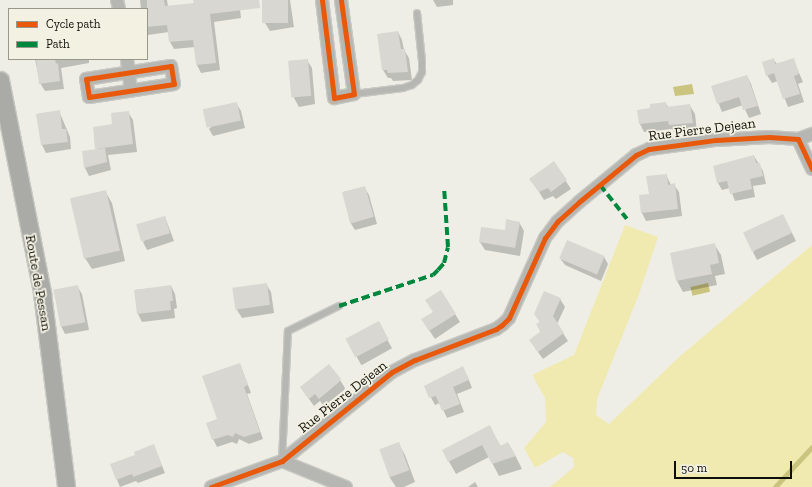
<!DOCTYPE html>
<style>
body{margin:0}
#map{position:relative;width:812px;height:487px;overflow:hidden;background:#eeeee6;font-family:"Zilla Slab",serif}
div>[style]{position:absolute}
.green>*{inset:0;background:#f0eab1}
.water>*{inset:0;background:#cbc47e;transform-origin:0 0}
.shadow>*{inset:0;background:#0003;transform-origin:0 0}
.stream>*{height:4.5px;margin:-2.25px;padding:0 2.25px;transform-origin:2.25px;border-radius:2.25px;background:#cbc47e}
.building>*{inset:0;background:#d8d7d1;transform-origin:0 0}
.roads{filter:drop-shadow(1px 0 #c9c9c4) drop-shadow(-1px 0 #c9c9c4) drop-shadow(0 1px #c9c9c4) drop-shadow(0 -1px #c9c9c4)}
.service>*{height:6px;margin:-3px;padding:0 3px;transform-origin:3px;border-radius:3px;background:#b6b6b2}
.minor>*{height:12px;margin:-6px;padding:0 6px;transform-origin:6px;border-radius:6px;background:#b6b6b2}
.secondary>*{height:17px;margin:-8.5px;padding:0 8.5px;transform-origin:8.5px;border-radius:8.5px;background:#aaaaa7}
.quiet>*{height:4px;margin-top:-2px;transform-origin:0;background:repeating-linear-gradient(90deg,#00873e 0 8px,transparent 0 12px)}
.cycleway>*{height:5px;margin:-2.5px;padding:0 2.5px;transform-origin:2.5px;border-radius:2.5px;background:#e8590c}
span{translate:-50% -50%;white-space:nowrap;text-align:center;line-height:1.15;-webkit-text-stroke:3.5px #f2f1e2;paint-order:stroke}
.street-label{font-size:14px;color:#0f0f0a}
.legend{position:absolute;left:8px;top:8px;width:140px;height:52px;box-sizing:border-box;background:#f2f1e2;border:1px solid #97978c;margin:0;padding:5px 7px;list-style:none;font-size:12px;color:#0f0f0a}
.legend li{display:flex;align-items:center;gap:8px;height:20px}
.legend b{width:20px;border:1px solid #97978c}
.scale{position:absolute;left:674px;top:461px;width:118px;height:18px;box-sizing:border-box;border:2px solid #0f0f0a;border-top:0;padding-left:5px;font-size:12px;line-height:14px;white-space:nowrap;color:#0f0f0a;-webkit-text-stroke:3px #f2f1e2;paint-order:stroke}
</style>
<div id="map">
<div class="green">
<div style="clip-path:polygon(625px 225px,658px 237px,639px 294px,597px 399px,596px 415px,609px 424px,679px 357px,812px 245px,812px 487px,550px 487px,574px 467px,573px 458px,563px 452px,535px 468px,524px 448px,546px 422px,545px 398px,532px 375px,574px 355px)"></div>
</div>
<div class="water">
<div style="clip-path:polygon(692px 84px,694px 94px,675px 96px,673px 87px)"></div>
<div style="left:708px;top:283px;width:9px;height:18px;rotate:77deg"></div>
</div>
<div class="shadow">
<div style="clip-path:polygon(140px 0,167px 0,168px 7px,195px 4px,194px 0,239px 0,241px 18px,214px 22px,220px 70px,201px 73px,197px 65px,195px 47px,174px 49px,170px 42px,169px 32px,148px 35px,147px 9px,141px 9px)"></div>
<div style="clip-path:polygon(263px 0,290px 0,294px 27px,270px 31px,265px 23px)"></div>
<div style="clip-path:polygon(433px 0,453px 0,453px 5px,437px 7px)"></div>
<div style="clip-path:polygon(398px 32px,402px 40px,404px 50px,409px 58px,412px 80px,393px 81px,391px 78px,388px 78px,383px 70px)"></div>
<div style="clip-path:polygon(35px 59px,91px 59px,89px 59px,89px 63px,61px 68px,64px 89px,45px 91px,40px 83px)"></div>
<div style="clip-path:polygon(773px 59px,777px 64px,793px 59px,803px 82px,798px 84px,804px 102px,788px 107px,778px 81px,772px 83px,767px 75px)"></div>
<div style="clip-path:polygon(307px 60px,312px 68px,315px 104px,299px 107px,294px 98px)"></div>
<div style="clip-path:polygon(747px 76px,751px 84px,761px 114px,749px 118px,743px 105px,722px 112px,712px 87px)"></div>
<div style="clip-path:polygon(236px 103px,241px 111px,245px 128px,213px 136px,209px 129px)"></div>
<div style="clip-path:polygon(666px 104px,669px 108px,690px 106px,695px 114px,697px 131px,675px 133px,672px 129px,644px 132px,640px 124px)"></div>
<div style="clip-path:polygon(59px 111px,70px 137px,71px 149px,46px 153px,42px 145px,37px 114px)"></div>
<div style="clip-path:polygon(128px 112px,133px 120px,137px 152px,108px 155px,111px 170px,89px 176px,85px 168px,113px 125px)"></div>
<div style="clip-path:polygon(754px 156px,763px 171px,766px 184px,753px 186px,755px 197px,735px 201px,730px 188px,722px 190px,718px 183px)"></div>
<div style="clip-path:polygon(554px 163px,571px 189px,556px 199px,553px 196px,544px 200px,531px 179px)"></div>
<div style="clip-path:polygon(666px 175px,671px 185px,674px 185px,679px 192px,682px 216px,646px 221px,642px 213px,640px 196px,650px 195px)"></div>
<div style="clip-path:polygon(364px 187px,369px 195px,377px 224px,355px 230px,350px 222px,343px 192px)"></div>
<div style="clip-path:polygon(105px 191px,112px 203px,125px 261px,92px 269px,85px 258px,72px 199px)"></div>
<div style="clip-path:polygon(783px 215px,796px 241px,757px 260px,753px 252px)"></div>
<div style="clip-path:polygon(165px 217px,174px 241px,147px 250px,143px 242px)"></div>
<div style="clip-path:polygon(519px 222px,524px 231px,520px 256px,485px 250px,480px 242px,505px 231px)"></div>
<div style="clip-path:polygon(714px 244px,721px 255px,725px 274px,715px 276px,717px 285px,683px 292px,677px 281px)"></div>
<div style="clip-path:polygon(604px 257px,608px 264px,601px 281px,565px 265px,560px 258px)"></div>
<div style="clip-path:polygon(266px 284px,271px 292px,274px 313px,242px 318px,237px 310px,235px 291px)"></div>
<div style="clip-path:polygon(77px 286px,82px 294px,89px 330px,65px 334px,61px 326px,54px 290px)"></div>
<div style="clip-path:polygon(171px 286px,175px 294px,177px 308px,174px 309px,175px 318px,142px 322px,138px 314px,135px 290px)"></div>
<div style="clip-path:polygon(560px 299px,565px 307px,557px 324px,568px 341px,543px 359px,535px 348px,541px 332px,537px 325px,540px 322px,535px 314px)"></div>
<div style="clip-path:polygon(455px 314px,460px 322px,435px 339px,427px 327px)"></div>
<div style="left:378px;top:323px;width:29px;height:35px;rotate:61deg"></div>
<div style="clip-path:polygon(240px 364px,251px 393px,247px 394px,263px 439px,249px 444px,239px 439px,237px 444px,232px 442px,217px 447px,213px 439px)"></div>
<div style="clip-path:polygon(467px 375px,472px 388px,457px 394px,464px 412px,447px 418px,440px 403px,435px 405px,425px 386px)"></div>
<div style="clip-path:polygon(340px 380px,345px 388px,344px 390px,324px 406px,320px 401px,314px 406px,301px 388px)"></div>
<div style="clip-path:polygon(496px 438px,501px 447px,515px 455px,522px 469px,499px 476px,489px 457px,456px 474px,443px 451px)"></div>
<div style="clip-path:polygon(398px 443px,405px 455px,415px 482px,404px 487px,396px 487px,390px 478px,381px 451px)"></div>
<div style="clip-path:polygon(154px 446px,165px 473px,138px 483px,136px 481px,120px 487px,111px 465px,136px 455px)"></div>
<div style="clip-path:polygon(475px 482px,478px 487px,468px 487px)"></div>
</div>
<div class="stream">
<div style="left:775px;top:487px;width:54px;rotate:-47.2deg"></div>
</div>
<div class="building">
<div style="clip-path:polygon(147px 0,164px 0,165px 6px,194px 3px,193px 0,259px 0,260px 8px,210px 14px,216px 63px,196px 65px,193px 40px,169px 42px,167px 25px,147px 27px)"></div>
<div style="left:262px;top:0;width:26px;height:23px"></div>
<div style="clip-path:polygon(398px 31px,401px 49px,405px 49px,408px 72px,388px 73px,387px 70px,382px 70px,377px 34px)"></div>
<div style="clip-path:polygon(774px 58px,775px 64px,794px 58px,799px 74px,794px 76px,800px 94px,783px 99px,774px 73px,766px 76px,762px 62px)"></div>
<div style="clip-path:polygon(36px 59px,55px 59px,56px 64px,58px 63px,60px 81px,39px 84px)"></div>
<div style="left:308px;top:59px;width:37px;height:20px;rotate:85deg"></div>
<div style="clip-path:polygon(747px 75px,758px 106px,743px 110px,739px 97px,717px 104px,711px 86px)"></div>
<div style="left:237px;top:102px;width:19px;height:35px;rotate:78deg"></div>
<div style="clip-path:polygon(666px 102px,667px 107px,690px 104px,693px 123px,669px 125px,668px 121px,639px 124px,637px 110px,650px 108px,650px 104px)"></div>
<div style="clip-path:polygon(60px 110px,62px 129px,66px 129px,68px 142px,41px 145px,36px 114px)"></div>
<div style="clip-path:polygon(129px 111px,133px 144px,95px 149px,93px 127px,112px 124px,111px 113px)"></div>
<div style="clip-path:polygon(105px 148px,107px 162px,84px 168px,82px 151px)"></div>
<div style="clip-path:polygon(754px 155px,756px 163px,760px 163px,763px 176px,750px 179px,752px 189px,730px 194px,727px 181px,717px 183px,713px 166px)"></div>
<div style="clip-path:polygon(554px 161px,567px 180px,551px 192px,548px 188px,539px 192px,529px 179px)"></div>
<div style="clip-path:polygon(667px 174px,668px 185px,675px 183px,678px 209px,641px 213px,639px 195px,649px 194px,646px 176px)"></div>
<div style="left:365px;top:186px;width:32px;height:24px;rotate:74deg"></div>
<div style="left:106px;top:190px;width:62px;height:37px;rotate:77deg"></div>
<div style="left:783px;top:214px;width:21px;height:44px;rotate:65deg"></div>
<div style="left:165px;top:216px;width:18px;height:30px;rotate:74deg"></div>
<div style="clip-path:polygon(506px 219px,520px 222px,515px 248px,479px 242px,481px 227px,505px 230px)"></div>
<div style="left:567px;top:240px;width:41px;height:20px;rotate:23deg"></div>
<div style="clip-path:polygon(715px 243px,719px 263px,710px 265px,712px 274px,676px 281px,670px 253px)"></div>
<div style="left:267px;top:283px;width:22px;height:35px;rotate:82deg"></div>
<div style="left:78px;top:285px;width:38px;height:25px;rotate:79deg"></div>
<div style="clip-path:polygon(171px 285px,173px 301px,170px 301px,171px 310px,137px 314px,134px 290px)"></div>
<div style="clip-path:polygon(441px 290px,456px 314px,429px 331px,421px 319px,433px 312px,425px 300px)"></div>
<div style="clip-path:polygon(544px 291px,561px 298px,553px 316px,564px 333px,538px 352px,529px 340px,541px 331px,536px 324px,540px 322px,534px 314px)"></div>
<div style="left:379px;top:321px;width:21px;height:38px;rotate:62deg"></div>
<div style="clip-path:polygon(240px 363px,248px 385px,244px 387px,260px 432px,244px 437px,235px 433px,233px 437px,228px 435px,212px 440px,206px 423px,217px 419px,202px 376px)"></div>
<div style="clip-path:polygon(329px 364px,341px 379px,339px 382px,319px 399px,315px 394px,309px 399px,300px 387px)"></div>
<div style="clip-path:polygon(463px 366px,469px 380px,453px 387px,460px 404px,442px 411px,436px 396px,429px 398px,424px 386px)"></div>
<div style="clip-path:polygon(490px 425px,500px 446px,508px 442px,516px 456px,492px 464px,482px 445px,448px 462px,442px 450px)"></div>
<div style="left:399px;top:442px;width:30px;height:21px;rotate:70deg"></div>
<div style="clip-path:polygon(154px 444px,162px 466px,133px 477px,132px 474px,116px 480px,110px 464px,135px 455px,134px 452px)"></div>
</div>
<div class="roads">
<div class="service">
<div style="left:354px;top:94px;width:49px;rotate:-7deg"></div>
<div style="left:403px;top:88px;width:9px;rotate:-18deg"></div>
<div style="left:412px;top:85px;width:8px;rotate:-40deg"></div>
<div style="left:418px;top:80px;width:9px;rotate:-63deg"></div>
<div style="left:422px;top:72px;width:11px;rotate:-90deg"></div>
<div style="left:422px;top:61px;width:48px;rotate:-95.9deg"></div>
<div style="left:282px;top:461px;width:130px;rotate:-87.4deg"></div>
<div style="left:288px;top:331px;width:57px;rotate:-26.1deg"></div>
</div>
<div class="minor">
<div style="left:117px;top:0;width:9px;rotate:77deg"></div>
<div style="left:322px;top:0;width:99px;rotate:83deg"></div>
<div style="left:334px;top:98px;width:20px;rotate:-11deg"></div>
<div style="left:354px;top:94px;width:95px;rotate:-97.9deg"></div>
<div style="left:127px;top:59px;width:31px;rotate:83deg"></div>
<div style="left:171px;top:66px;width:18px;rotate:81deg"></div>
<div style="left:174px;top:84px;width:86px;rotate:171.3deg"></div>
<div style="left:89px;top:97px;width:18px;rotate:-99deg"></div>
<div style="left:86px;top:79px;width:86px;rotate:-8.7deg"></div>
<div style="left:798px;top:139px;width:15px;rotate:-20deg"></div>
<div style="left:282px;top:461px;width:69px;rotate:22.1deg"></div>
<div style="left:211px;top:487px;width:76px;rotate:-20.1deg"></div>
<div style="left:282px;top:461px;width:141px;rotate:-39deg"></div>
<div style="left:392px;top:372px;width:26px;rotate:-28deg"></div>
<div style="left:415px;top:360px;width:87px;rotate:-20.9deg"></div>
<div style="left:496px;top:329px;width:7px;rotate:-34deg"></div>
<div style="left:502px;top:325px;width:10px;rotate:-45deg"></div>
<div style="left:509px;top:318px;width:88px;rotate:-65.8deg"></div>
<div style="left:545px;top:238px;width:21px;rotate:-53deg"></div>
<div style="left:558px;top:221px;width:28px;rotate:-42deg"></div>
<div style="left:579px;top:202px;width:74px;rotate:-39.5deg"></div>
<div style="left:636px;top:155px;width:14px;rotate:-25deg"></div>
<div style="left:649px;top:149px;width:68px;rotate:-7.7deg"></div>
<div style="left:716px;top:140px;width:53px;rotate:-3.2deg"></div>
<div style="left:769px;top:137px;width:29px;rotate:4deg"></div>
<div style="left:798px;top:139px;width:33px;rotate:65deg"></div>
</div>
<div class="secondary">
<div style="left:0;top:80px;width:217px;rotate:78.8deg"></div>
<div style="left:42px;top:293px;width:195px;rotate:82.9deg"></div>
</div>
</div>
<div class="quiet">
<div style="left:600px;top:185px;width:43px;rotate:51.5deg"></div>
<div style="left:339px;top:306px;width:99px;rotate:-18.3deg"></div>
<div style="left:433px;top:275px;width:7px;rotate:-45deg"></div>
<div style="left:438px;top:270px;width:9px;rotate:-49deg"></div>
<div style="left:444px;top:263px;width:16px;rotate:-76deg"></div>
<div style="left:448px;top:247px;width:60px;rotate:-93.8deg"></div>
</div>
<div class="cycleway">
<div style="left:322px;top:0;width:99px;rotate:83deg"></div>
<div style="left:334px;top:98px;width:20px;rotate:-11deg"></div>
<div style="left:354px;top:94px;width:95px;rotate:-97.9deg"></div>
<div style="left:171px;top:66px;width:18px;rotate:81deg"></div>
<div style="left:174px;top:84px;width:86px;rotate:171.3deg"></div>
<div style="left:89px;top:97px;width:18px;rotate:-99deg"></div>
<div style="left:86px;top:79px;width:86px;rotate:-8.7deg"></div>
<div style="left:211px;top:487px;width:76px;rotate:-20.1deg"></div>
<div style="left:282px;top:461px;width:141px;rotate:-39deg"></div>
<div style="left:392px;top:372px;width:26px;rotate:-28deg"></div>
<div style="left:415px;top:360px;width:87px;rotate:-20.9deg"></div>
<div style="left:496px;top:329px;width:7px;rotate:-34deg"></div>
<div style="left:502px;top:325px;width:10px;rotate:-45deg"></div>
<div style="left:509px;top:318px;width:88px;rotate:-65.8deg"></div>
<div style="left:545px;top:238px;width:21px;rotate:-53deg"></div>
<div style="left:558px;top:221px;width:28px;rotate:-42deg"></div>
<div style="left:579px;top:202px;width:74px;rotate:-39.5deg"></div>
<div style="left:636px;top:155px;width:14px;rotate:-25deg"></div>
<div style="left:649px;top:149px;width:68px;rotate:-7.7deg"></div>
<div style="left:716px;top:140px;width:53px;rotate:-3.2deg"></div>
<div style="left:769px;top:137px;width:29px;rotate:4deg"></div>
<div style="left:798px;top:139px;width:33px;rotate:65deg"></div>
</div>
<div class="street-label">
<span style="left:702px;top:130px;rotate:-7deg">Rue Pierre Dejean</span>
<span style="left:38px;top:283px;rotate:80deg">Route de Pessan</span>
<span style="left:343px;top:397px;rotate:-38deg">Rue Pierre Dejean</span>
</div>
<ul class="legend">
<li><b style="height:5px;background:#e8590c"></b>Cycle path</li>
<li><b style="height:5px;background:#00873e"></b>Path</li>
</ul>
<div class="scale">50 m</div>
</div>
